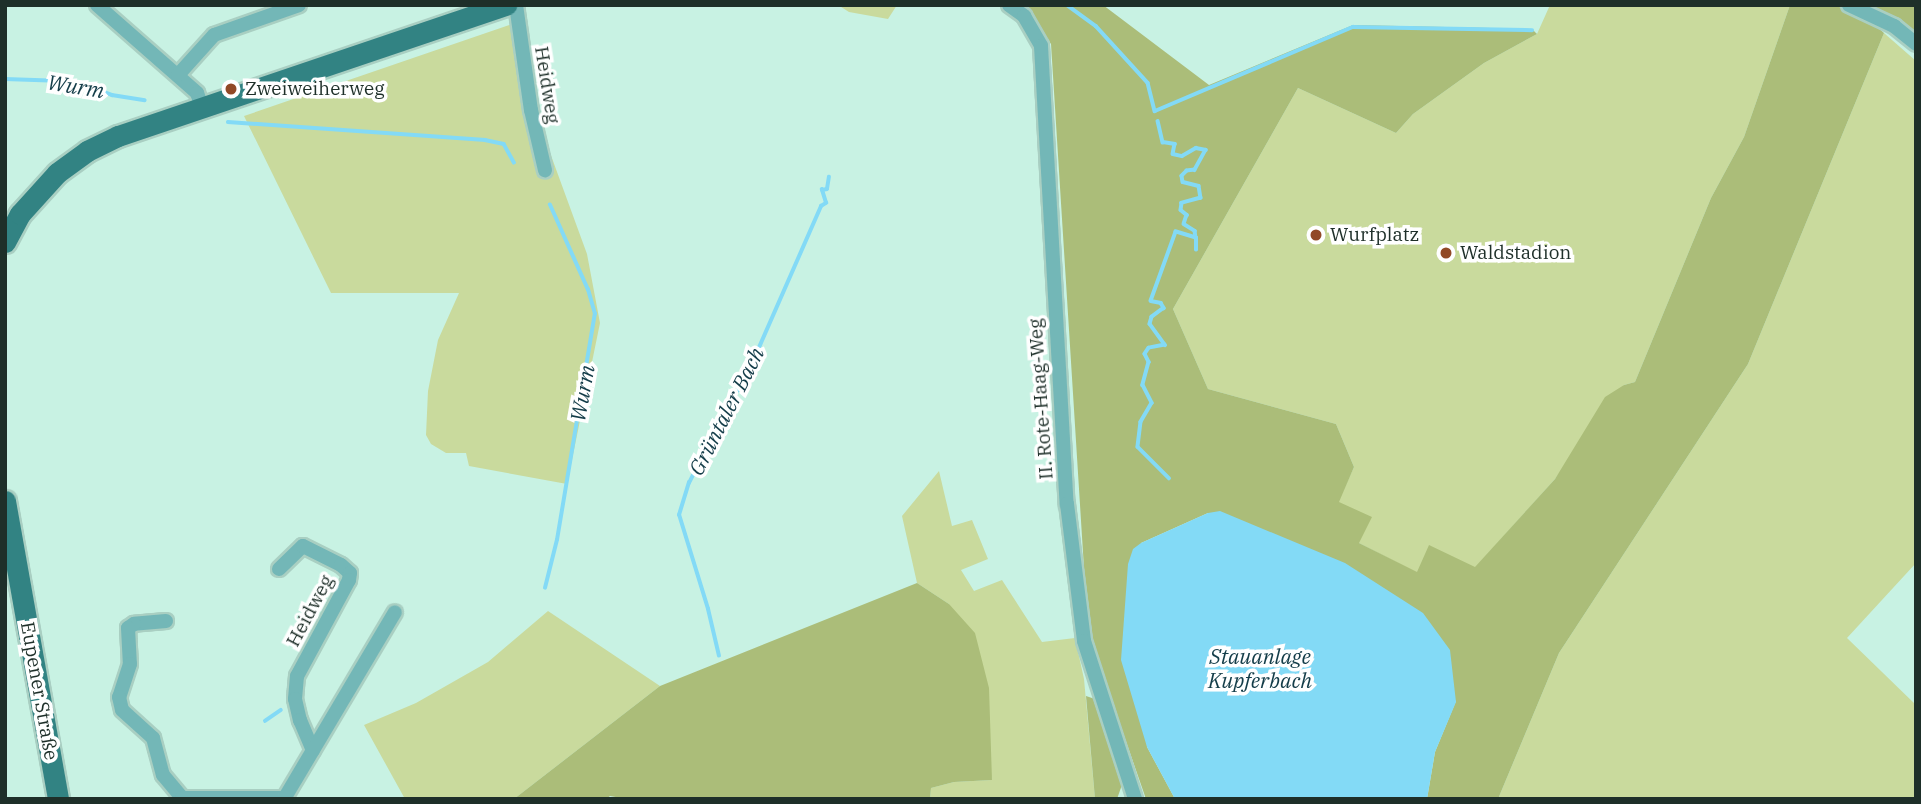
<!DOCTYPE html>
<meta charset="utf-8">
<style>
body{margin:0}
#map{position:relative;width:1921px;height:804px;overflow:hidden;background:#c8f2e3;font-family:"IBM Plex Serif",serif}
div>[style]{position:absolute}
.green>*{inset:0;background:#c9da9d}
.forest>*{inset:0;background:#abbd79}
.water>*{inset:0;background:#83daf6}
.stream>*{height:3.5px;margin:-1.75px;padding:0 1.75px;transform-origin:1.75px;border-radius:1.75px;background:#83daf6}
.roads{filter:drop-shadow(2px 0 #a9cfc2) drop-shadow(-2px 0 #a9cfc2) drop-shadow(0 2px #a9cfc2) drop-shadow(0 -2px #a9cfc2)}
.minor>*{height:14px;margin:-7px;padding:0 7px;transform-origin:7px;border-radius:7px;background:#73b7b7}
.primary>*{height:21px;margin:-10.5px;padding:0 10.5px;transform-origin:10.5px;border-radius:10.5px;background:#328383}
.dots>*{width:19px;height:19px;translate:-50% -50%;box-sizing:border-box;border:4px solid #fff;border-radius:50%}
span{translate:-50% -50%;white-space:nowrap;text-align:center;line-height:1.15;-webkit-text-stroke:7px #fff;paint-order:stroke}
.street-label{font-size:19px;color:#1e2f29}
.poi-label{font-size:19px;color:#1e2f29}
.left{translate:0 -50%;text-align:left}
.water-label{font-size:21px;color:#143d49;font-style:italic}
.frame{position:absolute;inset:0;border:7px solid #1e2f29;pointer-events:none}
</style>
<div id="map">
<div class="green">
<div style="clip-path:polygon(838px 5px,897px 5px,888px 19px,849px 12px)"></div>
<div style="clip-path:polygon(1550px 5px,1790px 5px,1744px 137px,1711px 198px,1635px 382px,1624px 385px,1555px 479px,1475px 568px,1417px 573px,1359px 543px,1338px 502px,1354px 467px,1336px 424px,1208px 389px,1173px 309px,1298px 88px,1396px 133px,1413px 114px,1484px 63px,1537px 34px)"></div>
<div style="clip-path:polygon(515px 23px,530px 144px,549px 150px,587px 254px,600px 323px,567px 484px,469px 466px,466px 453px,446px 453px,431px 444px,426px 435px,428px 391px,438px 340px,459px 293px,331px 293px,244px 116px)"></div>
<div style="clip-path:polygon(1884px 33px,1916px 61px,1916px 563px,1847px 638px,1916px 705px,1916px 799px,1498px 799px,1559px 653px,1748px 364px)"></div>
<div style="clip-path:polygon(939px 471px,952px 526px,972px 520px,988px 559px,961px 570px,974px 591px,1002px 580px,1042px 642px,1075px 638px,1084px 679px,1095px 799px,930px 799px,931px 788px,954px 782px,992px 780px,949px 604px,917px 583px,902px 516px)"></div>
<div style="clip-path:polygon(548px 611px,660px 686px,514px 799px,405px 799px,364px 725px,416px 703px,488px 662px)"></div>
</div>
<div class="forest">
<div style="clip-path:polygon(1025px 5px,1103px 5px,1209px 85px,1353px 25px,1532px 29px,1537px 34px,1484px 63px,1413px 114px,1396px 133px,1298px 88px,1173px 309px,1208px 389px,1336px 424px,1354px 467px,1339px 502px,1372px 517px,1359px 543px,1417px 572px,1429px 545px,1475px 567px,1555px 479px,1605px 397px,1624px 385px,1635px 382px,1711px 198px,1744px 137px,1790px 5px,1835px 5px,1873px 23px,1884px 33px,1748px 364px,1559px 653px,1498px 799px,1427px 799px,1435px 752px,1456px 701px,1208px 513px,1141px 543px,1147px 747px,1175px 799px,1146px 799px,1088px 632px,1051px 44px)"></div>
<div style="clip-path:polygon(1866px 5px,1916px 5px,1916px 38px,1900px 22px)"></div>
<div style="clip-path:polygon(917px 583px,949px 604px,975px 633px,989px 688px,992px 780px,954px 782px,931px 788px,930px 799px,627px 799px,610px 796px,606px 799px,514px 799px,660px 686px)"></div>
<div style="clip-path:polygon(1086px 696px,1095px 699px,1124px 779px,1117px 799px,1095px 799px)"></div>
</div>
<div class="water">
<div style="clip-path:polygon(1220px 511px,1345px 563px,1423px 613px,1450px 650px,1456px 702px,1435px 752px,1427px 799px,1175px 799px,1147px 747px,1121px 660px,1128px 564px,1133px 549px,1141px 543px,1208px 513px)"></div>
</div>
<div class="stream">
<div style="left:1067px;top:5px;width:36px;rotate:36deg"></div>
<div style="left:1096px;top:26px;width:77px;rotate:47.6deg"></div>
<div style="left:1148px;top:83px;width:29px;rotate:76deg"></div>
<div style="left:1155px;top:111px;width:215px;rotate:-23deg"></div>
<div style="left:1353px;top:27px;width:179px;rotate:1deg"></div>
<div style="left:5px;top:79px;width:59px;rotate:1.9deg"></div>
<div style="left:64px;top:81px;width:12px;rotate:42deg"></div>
<div style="left:73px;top:89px;width:14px;rotate:-17deg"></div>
<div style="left:86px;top:85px;width:28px;rotate:21deg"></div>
<div style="left:112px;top:95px;width:33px;rotate:9deg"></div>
<div style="left:1158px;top:121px;width:22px;rotate:77deg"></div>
<div style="left:1163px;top:142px;width:12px;rotate:9deg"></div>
<div style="left:1175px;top:144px;width:10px;rotate:101deg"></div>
<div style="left:1173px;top:154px;width:9px;rotate:13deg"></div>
<div style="left:1182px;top:156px;width:16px;rotate:-30deg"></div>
<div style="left:1196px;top:148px;width:10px;rotate:11deg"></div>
<div style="left:1206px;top:150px;width:23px;rotate:119deg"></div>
<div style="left:1195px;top:170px;width:8px;rotate:173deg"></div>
<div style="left:1187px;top:171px;width:7px;rotate:135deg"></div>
<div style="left:1182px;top:176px;width:6px;rotate:81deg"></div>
<div style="left:1183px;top:182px;width:16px;rotate:14deg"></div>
<div style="left:1199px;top:186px;width:12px;rotate:81deg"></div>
<div style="left:1201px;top:198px;width:20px;rotate:165deg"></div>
<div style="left:1182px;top:203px;width:7px;rotate:98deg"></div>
<div style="left:1181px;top:210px;width:8px;rotate:40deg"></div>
<div style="left:1187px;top:215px;width:9px;rotate:108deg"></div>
<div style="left:1184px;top:224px;width:13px;rotate:32deg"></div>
<div style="left:1195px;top:231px;width:7px;rotate:82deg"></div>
<div style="left:1196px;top:238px;width:21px;rotate:-163deg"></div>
<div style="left:1176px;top:232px;width:73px;rotate:109.9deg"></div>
<div style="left:1151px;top:301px;width:10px;rotate:11deg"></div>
<div style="left:1161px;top:303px;width:6px;rotate:59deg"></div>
<div style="left:1164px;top:308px;width:15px;rotate:143deg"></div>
<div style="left:1152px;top:317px;width:7px;rotate:106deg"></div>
<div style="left:1150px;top:324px;width:26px;rotate:54deg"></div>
<div style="left:1165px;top:345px;width:16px;rotate:169deg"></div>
<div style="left:1149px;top:348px;width:7px;rotate:124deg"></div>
<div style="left:1145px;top:354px;width:9px;rotate:63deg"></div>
<div style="left:1149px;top:362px;width:24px;rotate:105deg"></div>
<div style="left:1143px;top:385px;width:20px;rotate:63deg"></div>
<div style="left:1152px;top:403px;width:22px;rotate:120deg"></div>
<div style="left:1141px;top:422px;width:25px;rotate:97deg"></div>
<div style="left:1138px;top:447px;width:44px;rotate:45deg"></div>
<div style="left:228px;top:122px;width:258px;rotate:4deg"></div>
<div style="left:485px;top:140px;width:19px;rotate:12deg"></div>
<div style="left:504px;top:144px;width:21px;rotate:61deg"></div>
<div style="left:1196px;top:250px;width:12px;rotate:-90deg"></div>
<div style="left:545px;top:588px;width:49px;rotate:-76deg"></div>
<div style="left:557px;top:540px;width:229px;rotate:-80.5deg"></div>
<div style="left:595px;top:314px;width:25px;rotate:-106deg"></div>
<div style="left:588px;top:290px;width:93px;rotate:-114.1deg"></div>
<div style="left:719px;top:656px;width:48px;rotate:-103.2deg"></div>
<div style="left:708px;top:609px;width:98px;rotate:-107.1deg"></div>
<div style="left:679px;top:515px;width:34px;rotate:-73deg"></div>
<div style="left:689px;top:483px;width:99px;rotate:-62.9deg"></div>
<div style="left:734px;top:395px;width:14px;rotate:-51deg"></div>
<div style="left:743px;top:384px;width:194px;rotate:-66.3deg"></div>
<div style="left:821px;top:206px;width:6px;rotate:-31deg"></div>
<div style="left:826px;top:203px;width:14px;rotate:-107deg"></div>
<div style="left:822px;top:190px;width:5px;rotate:-11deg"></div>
<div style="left:827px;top:189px;width:12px;rotate:-81deg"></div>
<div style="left:265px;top:721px;width:19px;rotate:-35deg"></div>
</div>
<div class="roads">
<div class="minor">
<div style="left:97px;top:5px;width:133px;rotate:41.3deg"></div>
<div style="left:197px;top:93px;width:15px;rotate:70deg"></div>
<div style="left:516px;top:5px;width:106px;rotate:81.9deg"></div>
<div style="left:531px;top:110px;width:62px;rotate:76.9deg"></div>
<div style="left:1009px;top:5px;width:19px;rotate:36deg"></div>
<div style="left:1024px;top:16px;width:34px;rotate:60deg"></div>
<div style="left:1041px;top:46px;width:459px;rotate:86.8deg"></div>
<div style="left:1067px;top:504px;width:138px;rotate:82.9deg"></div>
<div style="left:1084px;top:641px;width:166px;rotate:72.1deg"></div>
<div style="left:1849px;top:5px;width:50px;rotate:25deg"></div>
<div style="left:1894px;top:26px;width:28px;rotate:39deg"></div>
<div style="left:178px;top:75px;width:54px;rotate:-48deg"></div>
<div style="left:214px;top:35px;width:90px;rotate:-19.4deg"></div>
<div style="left:279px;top:569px;width:33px;rotate:-44deg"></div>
<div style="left:303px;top:546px;width:42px;rotate:26.6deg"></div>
<div style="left:341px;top:565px;width:12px;rotate:42deg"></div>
<div style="left:350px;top:573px;width:7px;rotate:98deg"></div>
<div style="left:349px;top:580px;width:109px;rotate:118.4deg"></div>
<div style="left:297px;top:676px;width:23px;rotate:95deg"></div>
<div style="left:295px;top:699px;width:22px;rotate:77deg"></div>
<div style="left:300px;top:720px;width:33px;rotate:67deg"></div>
<div style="left:166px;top:621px;width:32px;rotate:175deg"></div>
<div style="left:134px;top:624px;width:7px;rotate:146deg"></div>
<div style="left:128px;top:628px;width:36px;rotate:87deg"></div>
<div style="left:130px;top:664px;width:35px;rotate:108deg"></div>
<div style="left:119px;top:697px;width:13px;rotate:77deg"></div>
<div style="left:122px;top:710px;width:42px;rotate:42.1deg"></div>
<div style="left:153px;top:738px;width:38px;rotate:75deg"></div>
<div style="left:163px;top:775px;width:30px;rotate:50deg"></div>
<div style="left:182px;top:798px;width:102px"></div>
<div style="left:284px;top:799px;width:217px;rotate:-59.3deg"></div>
</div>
<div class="primary">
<div style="left:5px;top:242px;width:32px;rotate:-62deg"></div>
<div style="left:20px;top:214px;width:55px;rotate:-47.9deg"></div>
<div style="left:57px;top:173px;width:37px;rotate:-36deg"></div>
<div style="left:87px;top:151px;width:34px;rotate:-26deg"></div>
<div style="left:118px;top:136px;width:410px;rotate:-18.7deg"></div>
<div style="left:5px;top:501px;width:303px;rotate:79.9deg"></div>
</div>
</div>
<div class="dots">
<div style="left:231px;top:89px;background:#914926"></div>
<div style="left:1316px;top:235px;background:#914926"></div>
<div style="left:1446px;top:253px;background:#914926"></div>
</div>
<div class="street-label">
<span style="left:547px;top:85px;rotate:81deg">Heidweg</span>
<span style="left:1041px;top:399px;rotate:-94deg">II. Rote-Haag-Weg</span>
<span style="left:310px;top:611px;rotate:-62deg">Heidweg</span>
<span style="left:39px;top:691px;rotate:80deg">Eupener Straße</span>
</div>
<div class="poi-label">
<span class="left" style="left:245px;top:89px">Zweiweiherweg</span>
<span class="left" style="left:1330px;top:235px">Wurfplatz</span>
<span class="left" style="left:1460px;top:253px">Waldstadion</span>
</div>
<div class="water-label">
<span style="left:76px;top:86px;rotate:9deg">Wurm</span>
<span style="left:582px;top:393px;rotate:-80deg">Wurm</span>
<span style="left:726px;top:411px;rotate:-63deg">Grüntaler Bach</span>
<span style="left:1260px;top:668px">Stauanlage<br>Kupferbach</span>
</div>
<div class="frame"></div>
</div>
